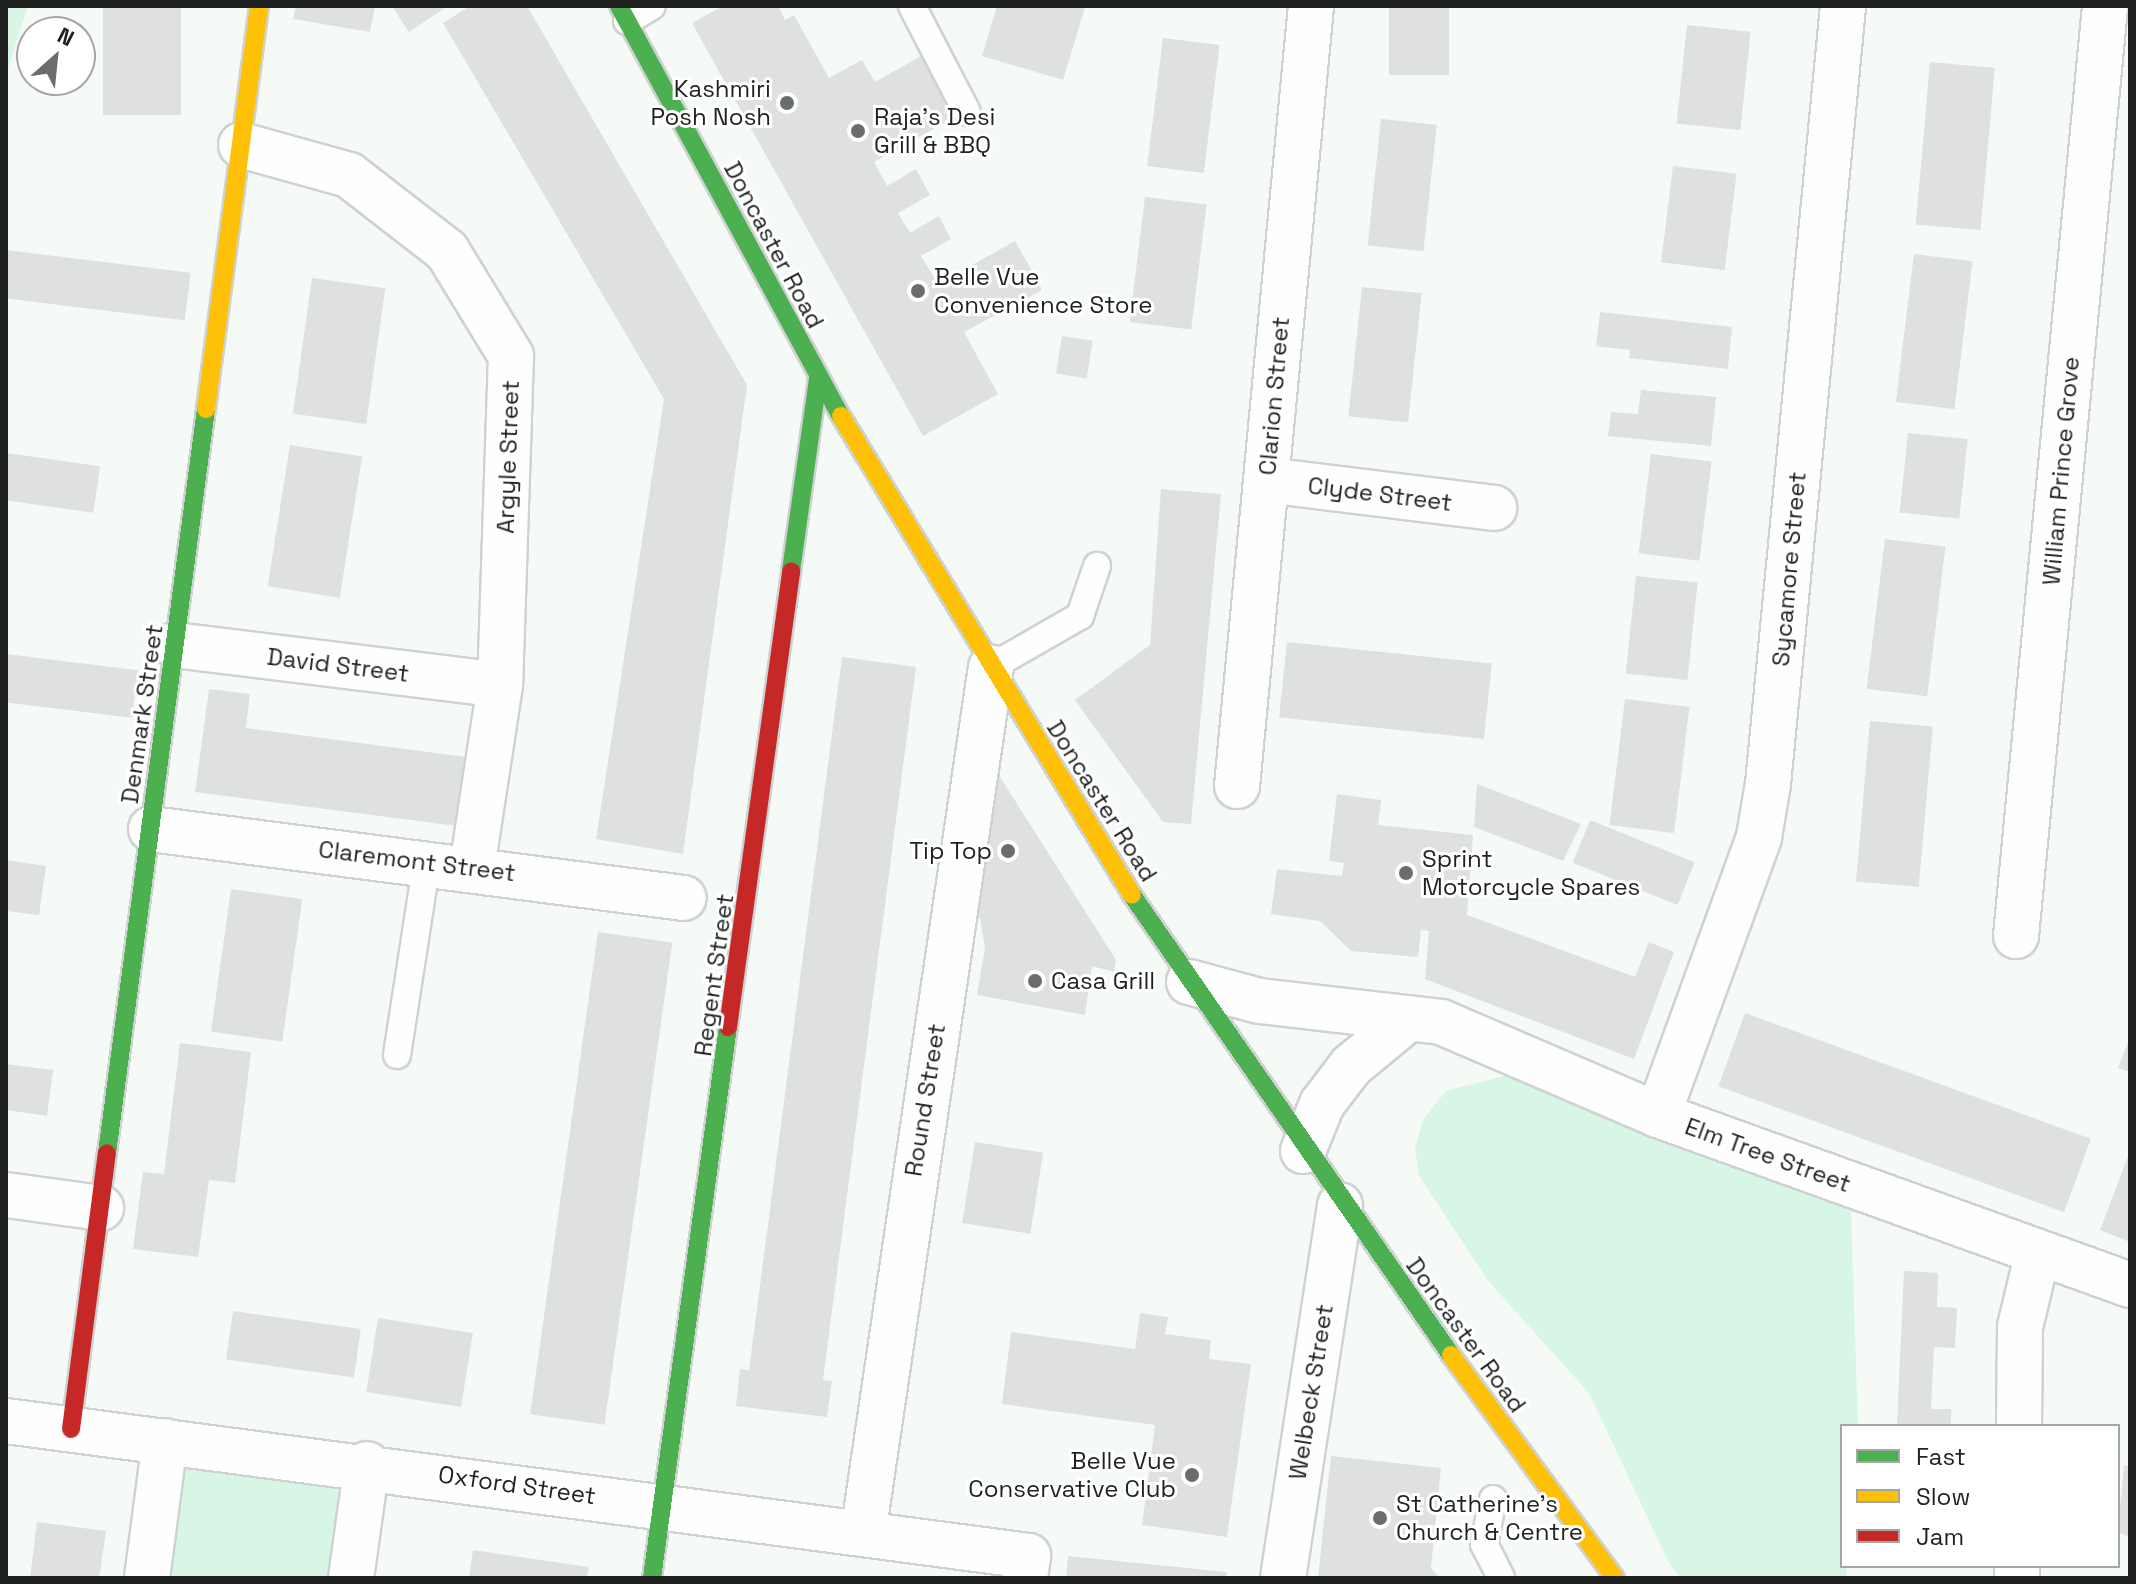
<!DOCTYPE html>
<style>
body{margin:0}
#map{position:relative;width:2136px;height:1584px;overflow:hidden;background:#f5faf7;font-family:"Space Grotesk",sans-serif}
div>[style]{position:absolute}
.green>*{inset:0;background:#d7f6e6}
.building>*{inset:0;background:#dee0e1;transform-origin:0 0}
.roads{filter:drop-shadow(2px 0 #ced2d0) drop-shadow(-2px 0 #ced2d0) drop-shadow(0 2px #ced2d0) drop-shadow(0 -2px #ced2d0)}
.lane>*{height:26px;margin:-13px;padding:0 13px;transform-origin:13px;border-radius:13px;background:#fefefe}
.street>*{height:44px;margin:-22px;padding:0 22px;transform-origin:22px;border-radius:22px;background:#fefefe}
.fast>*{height:18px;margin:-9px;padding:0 9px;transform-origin:9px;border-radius:9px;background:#4caf50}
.slow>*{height:18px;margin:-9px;padding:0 9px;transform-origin:9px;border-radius:9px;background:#ffc107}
.jam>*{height:18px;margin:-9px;padding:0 9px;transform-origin:9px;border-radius:9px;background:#c62828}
.dots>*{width:22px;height:22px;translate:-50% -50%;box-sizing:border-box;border:4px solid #fff;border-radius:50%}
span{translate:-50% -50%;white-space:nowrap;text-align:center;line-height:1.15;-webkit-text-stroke:6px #fff;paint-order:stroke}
.poi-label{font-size:24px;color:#1f2220}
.right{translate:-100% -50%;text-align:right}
.left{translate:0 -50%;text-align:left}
.street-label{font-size:24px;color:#1f2220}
.frame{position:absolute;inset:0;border:8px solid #1f2220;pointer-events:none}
.legend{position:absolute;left:1840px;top:1424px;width:280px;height:144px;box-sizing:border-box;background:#fff;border:2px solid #a5a7a6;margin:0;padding:10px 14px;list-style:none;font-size:24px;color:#1f2220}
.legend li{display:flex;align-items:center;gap:16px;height:40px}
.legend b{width:40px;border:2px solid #a5a7a6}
.north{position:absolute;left:16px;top:16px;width:80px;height:80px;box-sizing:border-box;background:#fff;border:2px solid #a5a7a6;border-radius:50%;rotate:27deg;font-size:22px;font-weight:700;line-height:32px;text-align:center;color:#1f2220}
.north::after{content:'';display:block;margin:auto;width:28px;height:36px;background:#6a6e6b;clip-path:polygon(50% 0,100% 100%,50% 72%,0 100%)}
</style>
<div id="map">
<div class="green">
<div style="clip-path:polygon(6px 6px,28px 6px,6px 75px)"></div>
<div style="clip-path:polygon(1508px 1075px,1851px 1209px,1858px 1426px,1842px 1426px,1847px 1578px,1680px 1578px,1668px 1561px,1589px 1393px,1489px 1282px,1419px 1176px,1415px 1148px,1423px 1120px,1446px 1091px)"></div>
<div style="clip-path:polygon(165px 1441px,367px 1464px,351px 1578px,147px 1578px)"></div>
</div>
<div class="building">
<div style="left:103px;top:6px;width:78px;height:109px"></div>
<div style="clip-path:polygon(296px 6px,375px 6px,370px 32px,293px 19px)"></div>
<div style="clip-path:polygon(392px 6px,448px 6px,409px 32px)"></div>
<div style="clip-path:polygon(470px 6px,527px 6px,747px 385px,683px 854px,596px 839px,664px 399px,443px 23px)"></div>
<div style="clip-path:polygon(723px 6px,778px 6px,785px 20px,794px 15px,829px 78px,862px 60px,875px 82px,921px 56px,955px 117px,874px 162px,887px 186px,916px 169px,930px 195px,898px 213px,910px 233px,939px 216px,951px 239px,921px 256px,938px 284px,1015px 241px,1028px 264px,1042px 290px,964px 332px,998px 394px,923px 436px,692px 23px)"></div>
<div style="clip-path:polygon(997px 6px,1085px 7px,1063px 80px,982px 56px)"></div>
<div style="left:1389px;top:6px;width:60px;height:69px"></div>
<div style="left:1687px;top:25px;width:64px;height:99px;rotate:6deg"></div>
<div style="left:1163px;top:38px;width:57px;height:129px;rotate:7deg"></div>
<div style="left:1930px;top:62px;width:65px;height:163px;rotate:5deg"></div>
<div style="left:1381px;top:119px;width:56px;height:127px;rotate:6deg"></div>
<div style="left:1673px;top:166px;width:64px;height:97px;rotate:7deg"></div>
<div style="left:1145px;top:197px;width:62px;height:126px;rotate:7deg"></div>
<div style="left:6px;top:250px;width:186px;height:48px;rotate:7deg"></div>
<div style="left:1914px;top:254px;width:59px;height:149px;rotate:7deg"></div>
<div style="left:312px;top:278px;width:74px;height:137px;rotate:8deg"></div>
<div style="left:1362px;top:287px;width:60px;height:130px;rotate:6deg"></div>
<div style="clip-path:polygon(1600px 312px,1732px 327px,1728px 369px,1629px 358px,1630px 350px,1596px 346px)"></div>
<div style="left:1062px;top:336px;width:31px;height:38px;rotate:9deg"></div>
<div style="clip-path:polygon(1641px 390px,1716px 397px,1711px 446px,1608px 436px,1611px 412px,1638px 414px)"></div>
<div style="left:1908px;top:433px;width:60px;height:80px;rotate:6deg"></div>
<div style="left:290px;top:445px;width:73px;height:143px;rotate:9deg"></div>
<div style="left:6px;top:453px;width:95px;height:47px;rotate:8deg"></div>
<div style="left:1651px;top:454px;width:61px;height:100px;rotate:7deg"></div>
<div style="clip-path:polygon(1161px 489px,1221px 494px,1191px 824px,1163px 822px,1075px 700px,1150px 645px)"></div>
<div style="left:1885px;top:539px;width:61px;height:151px;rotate:7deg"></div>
<div style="left:1636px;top:576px;width:62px;height:98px;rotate:6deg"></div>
<div style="left:1287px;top:642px;width:206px;height:76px;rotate:6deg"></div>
<div style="left:6px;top:654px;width:133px;height:48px;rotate:7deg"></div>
<div style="clip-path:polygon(842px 657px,916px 667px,823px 1380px,832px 1381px,827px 1417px,736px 1406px,740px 1369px,749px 1370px)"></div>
<div style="clip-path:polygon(209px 689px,250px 694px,246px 728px,466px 757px,457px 826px,195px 792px)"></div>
<div style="left:1625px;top:699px;width:65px;height:127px;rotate:7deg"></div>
<div style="left:1870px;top:721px;width:63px;height:161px;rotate:5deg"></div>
<div style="clip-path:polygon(995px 769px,1116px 960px,1114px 972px,1092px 966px,1085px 1015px,977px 995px,985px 948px,967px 840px)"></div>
<div style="clip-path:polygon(1477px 784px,1581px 824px,1563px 861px,1474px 827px)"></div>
<div style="clip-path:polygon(1337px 794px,1381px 800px,1378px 825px,1473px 835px,1467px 915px,1635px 977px,1649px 942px,1674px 952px,1634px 1059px,1425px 979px,1429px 931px,1421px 930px,1418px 957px,1351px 951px,1320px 921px,1271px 914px,1277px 869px,1342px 876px,1344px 863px,1329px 861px)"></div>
<div style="left:1590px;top:820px;width:113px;height:46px;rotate:22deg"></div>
<div style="clip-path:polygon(6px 860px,46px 866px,39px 915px,6px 911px)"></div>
<div style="left:231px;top:889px;width:72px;height:144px;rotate:8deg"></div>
<div style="left:598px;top:932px;width:75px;height:487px;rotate:8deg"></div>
<div style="left:1745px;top:1013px;width:368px;height:78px;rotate:20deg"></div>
<div style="clip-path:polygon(2130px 1038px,2130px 1072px,2118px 1068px)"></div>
<div style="clip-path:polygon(180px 1043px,251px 1052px,235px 1183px,209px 1180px,198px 1257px,133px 1249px,143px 1172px,164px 1174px)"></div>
<div style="clip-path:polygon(6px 1064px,53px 1070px,47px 1116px,6px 1110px)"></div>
<div style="left:975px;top:1142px;width:69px;height:82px;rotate:9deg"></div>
<div style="clip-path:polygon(2130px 1151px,2130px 1242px,2100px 1230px)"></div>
<div style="clip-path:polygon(1904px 1271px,1938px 1273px,1937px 1307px,1957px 1308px,1955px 1348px,1934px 1347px,1931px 1409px,1951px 1409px,1951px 1426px,1897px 1426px)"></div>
<div style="left:233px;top:1311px;width:129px;height:49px;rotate:8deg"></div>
<div style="clip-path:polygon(1140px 1313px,1168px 1317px,1165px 1334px,1211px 1340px,1209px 1359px,1251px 1364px,1227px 1537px,1142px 1525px,1155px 1425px,1002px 1404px,1011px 1332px,1135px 1349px)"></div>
<div style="left:378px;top:1318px;width:96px;height:75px;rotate:9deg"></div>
<div style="clip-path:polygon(1331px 1456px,1441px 1468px,1431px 1568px,1440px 1578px,1318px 1578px)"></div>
<div style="clip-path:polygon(2124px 1465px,2130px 1467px,2130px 1537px,2118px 1532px)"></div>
<div style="clip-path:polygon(37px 1522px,106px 1531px,99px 1578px,30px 1578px)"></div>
<div style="clip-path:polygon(473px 1550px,589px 1567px,587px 1578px,469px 1578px)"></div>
<div style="clip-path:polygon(1068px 1556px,1227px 1572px,1226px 1578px,1066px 1578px)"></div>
</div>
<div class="roads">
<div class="lane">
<div style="left:912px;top:6px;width:119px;rotate:62.6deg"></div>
<div style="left:627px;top:21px;width:29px;rotate:-31deg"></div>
<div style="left:991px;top:667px;width:103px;rotate:-29.8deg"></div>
<div style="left:1080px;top:616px;width:53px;rotate:-71.2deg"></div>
<div style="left:397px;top:1055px;width:196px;rotate:-81.2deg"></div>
<div style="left:1493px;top:1499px;width:46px;rotate:101.3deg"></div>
<div style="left:1484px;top:1544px;width:38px;rotate:63deg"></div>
</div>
<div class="street">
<div style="left:241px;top:145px;width:112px;rotate:15.5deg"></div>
<div style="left:349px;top:175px;width:124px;rotate:37.8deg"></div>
<div style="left:447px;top:251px;width:123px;rotate:58.6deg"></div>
<div style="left:511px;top:356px;width:329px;rotate:91.9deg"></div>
<div style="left:500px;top:685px;width:184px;rotate:98.7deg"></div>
<div style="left:1267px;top:480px;width:229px;rotate:7deg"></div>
<div style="left:175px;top:645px;width:327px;rotate:7deg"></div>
<div style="left:1237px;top:786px;width:784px;rotate:-84.58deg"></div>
<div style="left:151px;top:829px;width:537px;rotate:7.38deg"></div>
<div style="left:2016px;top:936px;width:934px;rotate:-84.53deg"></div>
<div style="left:1189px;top:982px;width:73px;rotate:15deg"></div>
<div style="left:1260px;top:1001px;width:182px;rotate:6.6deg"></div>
<div style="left:1441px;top:1022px;width:236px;rotate:23.2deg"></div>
<div style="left:1658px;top:1115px;width:502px;rotate:19.81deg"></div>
<div style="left:1658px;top:1115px;width:296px;rotate:-70deg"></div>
<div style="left:1759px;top:837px;width:54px;rotate:-80.4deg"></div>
<div style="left:1768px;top:784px;width:782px;rotate:-84.49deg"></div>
<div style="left:1303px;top:1151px;width:51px;rotate:-68deg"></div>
<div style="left:1322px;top:1104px;width:48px;rotate:-52.7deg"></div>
<div style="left:1351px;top:1066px;width:75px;rotate:-39.6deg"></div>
<div style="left:6px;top:1195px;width:96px;rotate:7.8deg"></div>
<div style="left:6px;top:1421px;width:1031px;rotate:7.52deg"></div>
<div style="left:1028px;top:1556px;width:22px;rotate:98deg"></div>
<div style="left:2019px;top:1426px;width:99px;rotate:-89.4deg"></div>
<div style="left:2020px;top:1327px;width:77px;rotate:-76.5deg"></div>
<div style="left:863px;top:1534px;width:876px;rotate:-81.6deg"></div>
<div style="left:147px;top:1578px;width:138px;rotate:-82.5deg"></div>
<div style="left:351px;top:1578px;width:115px;rotate:-82deg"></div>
<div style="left:1283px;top:1578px;width:377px;rotate:-81.3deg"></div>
<div style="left:2017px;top:1578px;width:12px;rotate:-90deg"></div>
</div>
<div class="fast">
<div style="left:619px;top:6px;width:466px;rotate:61.6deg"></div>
<div style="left:791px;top:571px;width:194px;rotate:-82deg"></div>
<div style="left:1132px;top:895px;width:560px;rotate:55.26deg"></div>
<div style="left:107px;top:1153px;width:751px;rotate:-82.42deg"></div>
<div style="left:652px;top:1578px;width:556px;rotate:-82.15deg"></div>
</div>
<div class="slow">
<div style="left:206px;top:409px;width:406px;rotate:-82.5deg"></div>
<div style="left:841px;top:416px;width:560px;rotate:58.72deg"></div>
<div style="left:1451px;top:1355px;width:277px;rotate:53.7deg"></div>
</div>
<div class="jam">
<div style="left:728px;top:1027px;width:460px;rotate:-82.1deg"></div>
<div style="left:71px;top:1429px;width:278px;rotate:-82.6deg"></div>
</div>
</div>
<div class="dots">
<div style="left:787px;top:103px;background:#6a6e6b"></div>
<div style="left:858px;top:131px;background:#6a6e6b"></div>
<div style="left:918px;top:291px;background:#6a6e6b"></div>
<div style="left:1008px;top:851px;background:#6a6e6b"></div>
<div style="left:1406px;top:873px;background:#6a6e6b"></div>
<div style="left:1035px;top:981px;background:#6a6e6b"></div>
<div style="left:1192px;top:1475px;background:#6a6e6b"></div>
<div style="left:1380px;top:1518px;background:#6a6e6b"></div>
</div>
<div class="poi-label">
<span class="right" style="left:771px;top:103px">Kashmiri<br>Posh Nosh</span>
<span class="left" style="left:874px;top:131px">Raja's Desi<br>Grill &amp; BBQ</span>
<span class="left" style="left:934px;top:291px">Belle Vue<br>Convenience Store</span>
<span class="right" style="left:992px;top:851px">Tip Top</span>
<span class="left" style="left:1422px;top:873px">Sprint<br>Motorcycle Spares</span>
<span class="left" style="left:1051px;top:981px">Casa Grill</span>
<span class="right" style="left:1176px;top:1475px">Belle Vue<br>Conservative Club</span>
<span class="left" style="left:1396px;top:1518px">St Catherine's<br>Church &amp; Centre</span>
</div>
<div class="street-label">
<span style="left:774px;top:245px;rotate:62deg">Doncaster Road</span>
<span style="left:1274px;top:396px;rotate:-85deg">Clarion Street</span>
<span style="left:508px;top:457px;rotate:-88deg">Argyle Street</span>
<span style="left:2061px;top:471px;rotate:-85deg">William Prince Grove</span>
<span style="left:1380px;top:494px;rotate:7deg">Clyde Street</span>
<span style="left:1789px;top:569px;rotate:-85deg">Sycamore Street</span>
<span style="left:338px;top:665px;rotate:7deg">David Street</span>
<span style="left:142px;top:714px;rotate:-82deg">Denmark Street</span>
<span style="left:1102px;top:801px;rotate:58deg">Doncaster Road</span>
<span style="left:417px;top:861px;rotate:7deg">Claremont Street</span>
<span style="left:714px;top:975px;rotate:-82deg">Regent Street</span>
<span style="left:925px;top:1100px;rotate:-81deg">Round Street</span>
<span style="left:1768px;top:1155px;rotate:20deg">Elm Tree Street</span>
<span style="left:1466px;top:1335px;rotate:54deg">Doncaster Road</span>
<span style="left:1311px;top:1392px;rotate:-81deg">Welbeck Street</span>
<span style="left:517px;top:1485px;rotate:8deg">Oxford Street</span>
</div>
<div class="frame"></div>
<ul class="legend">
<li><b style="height:10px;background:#4caf50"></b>Fast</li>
<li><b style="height:10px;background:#ffc107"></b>Slow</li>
<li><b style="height:10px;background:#c62828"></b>Jam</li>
</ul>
<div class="north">N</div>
</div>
